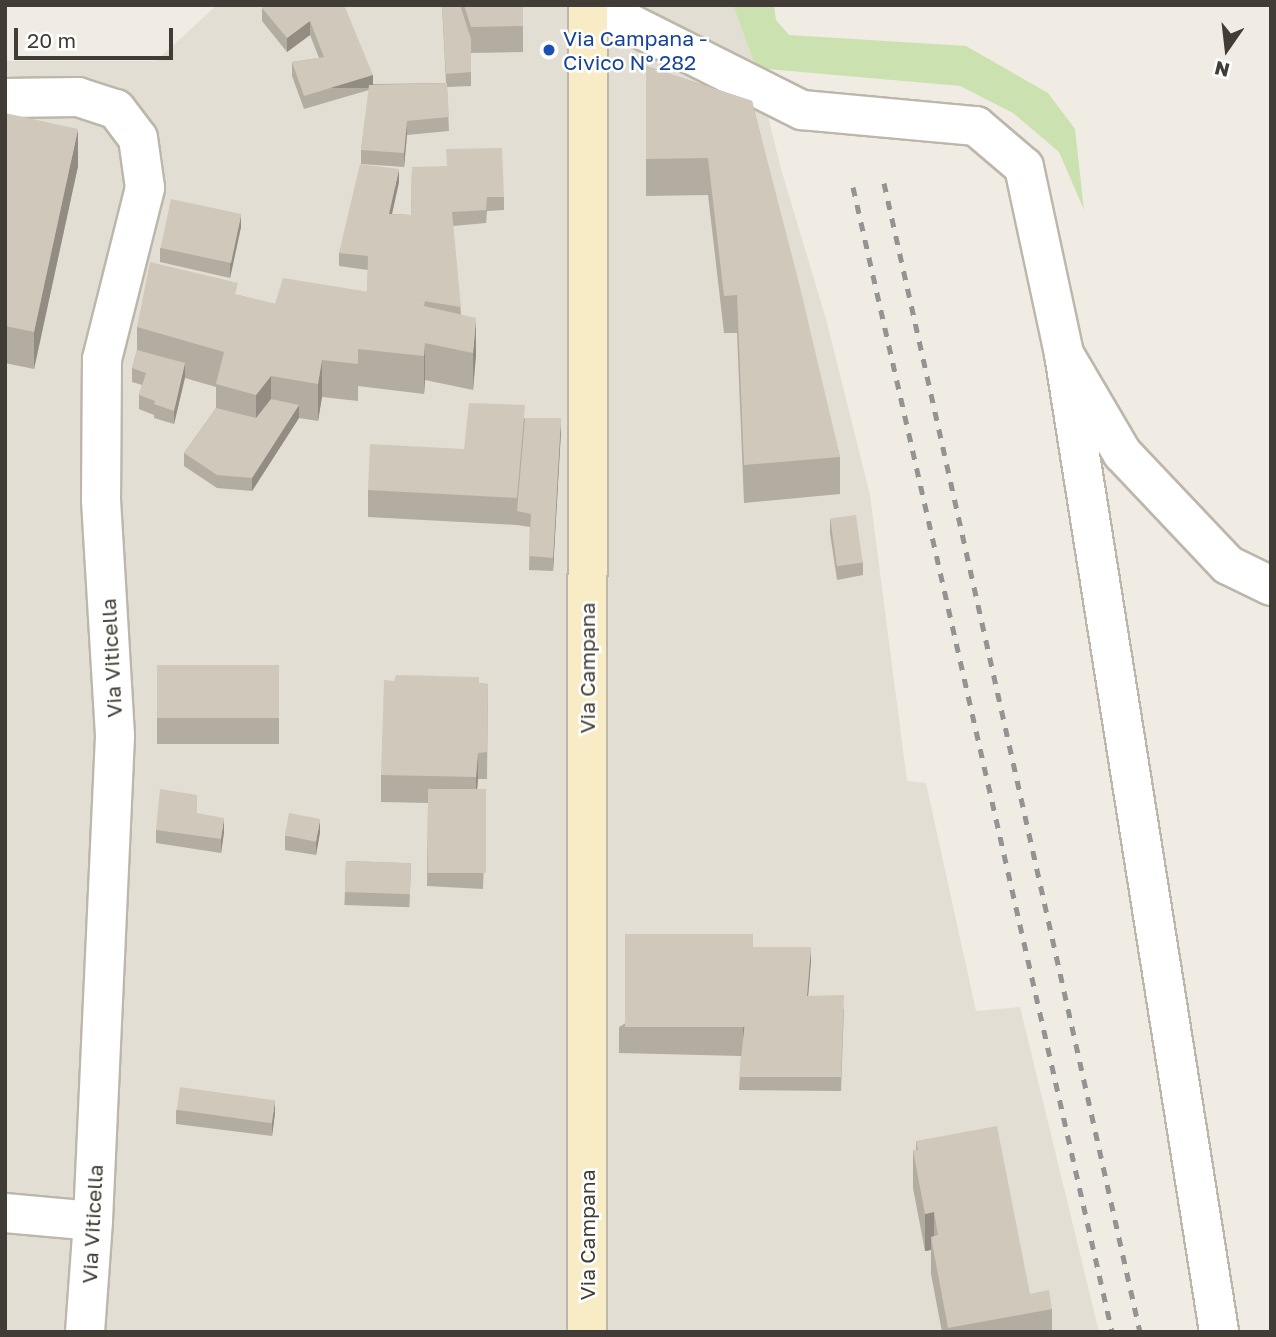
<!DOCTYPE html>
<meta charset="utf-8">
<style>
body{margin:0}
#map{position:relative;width:1276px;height:1337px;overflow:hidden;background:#f0ece4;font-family:"Golos Text",sans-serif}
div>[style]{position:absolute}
.residential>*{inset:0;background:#e3ded3}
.green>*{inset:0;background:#cbe1b0}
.roads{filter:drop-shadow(2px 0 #bdb7ab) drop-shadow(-2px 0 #bdb7ab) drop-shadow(0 2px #bdb7ab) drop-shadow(0 -2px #bdb7ab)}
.minor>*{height:38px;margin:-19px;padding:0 19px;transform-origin:19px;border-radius:19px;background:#fff}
.secondary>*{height:38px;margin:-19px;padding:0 19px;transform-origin:19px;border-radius:19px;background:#f8ecc6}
.rail>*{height:5px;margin-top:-2.5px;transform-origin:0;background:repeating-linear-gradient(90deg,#939393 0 9px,transparent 0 18px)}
.wall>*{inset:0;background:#b3aca1;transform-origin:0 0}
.shaded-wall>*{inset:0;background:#928c83;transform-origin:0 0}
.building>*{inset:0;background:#d0c8bb;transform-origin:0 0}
.dots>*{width:19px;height:19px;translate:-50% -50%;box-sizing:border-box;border:4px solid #fff;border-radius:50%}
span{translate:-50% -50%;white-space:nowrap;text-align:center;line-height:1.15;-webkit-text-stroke:5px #fff;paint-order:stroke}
.transit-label{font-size:21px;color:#164399}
.left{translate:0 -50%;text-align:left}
.street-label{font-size:21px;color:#413c35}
.frame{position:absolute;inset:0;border:7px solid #413c35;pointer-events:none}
.north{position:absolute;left:1192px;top:14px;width:70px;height:70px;-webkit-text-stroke:5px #fff;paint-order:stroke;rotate:194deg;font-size:19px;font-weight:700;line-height:28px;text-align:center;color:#413c35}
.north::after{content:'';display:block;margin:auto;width:24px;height:32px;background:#413c35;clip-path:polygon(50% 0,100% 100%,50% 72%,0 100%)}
.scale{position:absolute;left:14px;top:28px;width:159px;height:32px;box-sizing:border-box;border:4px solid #413c35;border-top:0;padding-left:9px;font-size:21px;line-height:24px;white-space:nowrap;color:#413c35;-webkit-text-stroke:5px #fff;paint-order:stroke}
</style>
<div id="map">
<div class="residential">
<div style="clip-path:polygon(217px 5px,733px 5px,756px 68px,781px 169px,826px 319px,870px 495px,907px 781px,926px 783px,976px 1011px,1020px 1007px,1099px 1332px,5px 1332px,5px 61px,156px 61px)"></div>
</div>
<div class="green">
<div style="clip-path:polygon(733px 5px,774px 5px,776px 20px,789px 35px,966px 46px,1048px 93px,1075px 129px,1084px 210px,1059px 152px,1013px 113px,960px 86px,756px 68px)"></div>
</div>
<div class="roads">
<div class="minor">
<div style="left:593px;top:5px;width:234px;rotate:26.7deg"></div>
<div style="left:802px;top:110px;width:175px;rotate:5.3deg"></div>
<div style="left:976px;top:126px;width:63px;rotate:40.5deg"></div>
<div style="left:1024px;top:167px;width:191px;rotate:77.9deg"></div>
<div style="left:1064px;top:354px;width:115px;rotate:59.6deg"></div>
<div style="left:1122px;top:453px;width:154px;rotate:46.6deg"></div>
<div style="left:1228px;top:565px;width:48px;rotate:26deg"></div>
<div style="left:5px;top:98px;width:73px;rotate:-0.8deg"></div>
<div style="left:78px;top:97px;width:40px;rotate:18deg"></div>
<div style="left:116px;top:109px;width:36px;rotate:53deg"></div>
<div style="left:138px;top:138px;width:50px;rotate:82deg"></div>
<div style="left:145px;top:188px;width:176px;rotate:104.1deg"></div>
<div style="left:102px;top:359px;width:141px;rotate:90.4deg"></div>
<div style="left:101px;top:500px;width:236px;rotate:86.6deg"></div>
<div style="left:115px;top:736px;width:485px;rotate:92.6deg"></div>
<div style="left:93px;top:1221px;width:111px;rotate:94.1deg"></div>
<div style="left:1064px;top:354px;width:990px;rotate:80.99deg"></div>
<div style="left:5px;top:1213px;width:88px;rotate:5.2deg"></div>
</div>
<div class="secondary">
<div style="left:587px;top:1332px;width:1327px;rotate:-89.96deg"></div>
</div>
</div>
<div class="rail">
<div style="left:884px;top:183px;width:1177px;rotate:77.44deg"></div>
<div style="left:853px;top:187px;width:1174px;rotate:77.25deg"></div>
</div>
<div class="wall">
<div style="clip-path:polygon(344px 5px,373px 84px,446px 83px,442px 5px,523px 5px,523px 52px,471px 53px,471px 86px,447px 87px,449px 131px,407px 135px,404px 167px,361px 164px,361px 150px,369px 90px,304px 109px,292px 76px,292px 62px,319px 58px,310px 35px,287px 52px,262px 21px,262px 8px)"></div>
<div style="clip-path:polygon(646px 66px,752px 101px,840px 457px,840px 494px,744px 503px,737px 333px,724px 333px,708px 195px,646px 196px)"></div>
<div style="clip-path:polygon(5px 113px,78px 166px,34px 369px,5px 363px)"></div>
<div style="clip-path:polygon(412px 167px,504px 197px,504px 210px,487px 211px,486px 223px,453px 226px,461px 314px,476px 355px,473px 390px,425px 380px,424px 394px,358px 386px,358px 401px,322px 397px,318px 421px,299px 418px,252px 491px,217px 488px,184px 466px,184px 453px,216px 408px,216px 387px,185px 378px,174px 424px,154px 418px,154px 415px,139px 409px,139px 395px,142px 385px,132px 382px,132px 368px,137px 350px,137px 327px,238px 295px,275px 304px,367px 292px,368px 270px,339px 266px,339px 253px,399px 182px,392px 214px,411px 215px)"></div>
<div style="clip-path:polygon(241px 227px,230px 278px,160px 262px,160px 248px)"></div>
<div style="clip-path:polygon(525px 418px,561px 431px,553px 571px,529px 570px,530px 527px,517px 525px,368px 517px,368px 490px,464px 449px)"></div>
<div style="clip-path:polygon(830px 519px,863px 562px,863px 575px,837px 580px,830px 533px)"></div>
<div style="left:157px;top:665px;width:122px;height:79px"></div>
<div style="clip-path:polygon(479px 683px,488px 684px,487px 779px,478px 779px,477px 789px,486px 803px,483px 889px,427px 886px,428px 803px,381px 802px,381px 775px)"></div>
<div style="clip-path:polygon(197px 813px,224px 832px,221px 853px,156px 843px,156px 830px)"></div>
<div style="clip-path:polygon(320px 832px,316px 855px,285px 850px,285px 836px)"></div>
<div style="left:346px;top:861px;width:65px;height:44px;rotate:2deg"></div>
<div style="clip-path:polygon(753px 947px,811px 961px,808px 996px,844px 1009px,841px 1091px,739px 1090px,741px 1056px,619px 1053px,619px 1027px)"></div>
<div style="clip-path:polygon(176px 1110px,275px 1113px,272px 1136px,176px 1124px)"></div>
<div style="clip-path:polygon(916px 1141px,1030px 1294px,1052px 1309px,1052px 1332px,942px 1332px,931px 1274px,931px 1250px,925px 1251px,913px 1188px,913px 1150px,916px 1150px)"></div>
</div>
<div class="shaded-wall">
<div style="clip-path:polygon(310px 21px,310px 35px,287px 52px,287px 38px)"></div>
<div style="left:373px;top:75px;width:13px;height:72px;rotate:90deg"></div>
<div style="clip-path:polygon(407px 121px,407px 135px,404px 167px,404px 153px)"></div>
<div style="clip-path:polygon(78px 129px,78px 166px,34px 369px,34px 332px)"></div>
<div style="clip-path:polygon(399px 169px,399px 182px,389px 227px,389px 214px)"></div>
<div style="clip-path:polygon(241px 214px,241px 227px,230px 278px,230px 264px)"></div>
<div style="clip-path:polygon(476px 318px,476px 355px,473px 390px,473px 353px)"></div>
<div style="clip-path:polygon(425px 343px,425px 380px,424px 394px,424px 356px)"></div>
<div style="clip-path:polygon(322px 360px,322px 397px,318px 421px,318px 384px)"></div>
<div style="clip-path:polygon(185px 363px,185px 377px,174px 424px,174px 411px)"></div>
<div style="clip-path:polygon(271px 376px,271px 413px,256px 432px,256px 395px)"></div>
<div style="clip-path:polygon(299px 405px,299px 418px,252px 491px,252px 478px)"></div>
<div style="clip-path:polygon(561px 418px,561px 431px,553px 571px,553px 558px)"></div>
<div style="clip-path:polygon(478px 753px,478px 779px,476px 803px,476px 777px)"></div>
<div style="clip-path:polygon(224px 818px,224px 832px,221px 853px,221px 839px)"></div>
<div style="clip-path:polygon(320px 819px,320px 832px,316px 855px,316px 841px)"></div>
<div style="clip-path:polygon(753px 935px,753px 961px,743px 1056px,743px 1030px)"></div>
<div style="clip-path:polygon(811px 947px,811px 961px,807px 1009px,807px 996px)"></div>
<div style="clip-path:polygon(275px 1100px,275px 1113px,272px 1136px,272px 1122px)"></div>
<div style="clip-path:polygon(934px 1212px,934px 1249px,931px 1237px,931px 1250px,925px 1251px,925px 1214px)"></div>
</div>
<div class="building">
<div style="clip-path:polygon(265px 5px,344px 5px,373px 75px,304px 96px,292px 62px,324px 57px,310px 21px,287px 38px,262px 8px)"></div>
<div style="clip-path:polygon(442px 5px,460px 5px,471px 39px,471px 72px,446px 74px)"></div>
<div style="clip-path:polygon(464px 5px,523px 5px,523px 26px,471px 27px)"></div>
<div style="clip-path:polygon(646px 66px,752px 101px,800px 287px,840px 457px,744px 465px,737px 295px,724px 296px,708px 158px,646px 159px)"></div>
<div style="clip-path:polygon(447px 83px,449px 117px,407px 121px,404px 153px,361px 150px,369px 85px)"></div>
<div style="clip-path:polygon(5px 113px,78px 129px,34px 332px,5px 326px)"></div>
<div style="clip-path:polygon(502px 148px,504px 197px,487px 197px,486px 210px,452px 212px,461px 307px,367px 292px,368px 256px,339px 253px,360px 164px,399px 169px,389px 214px,411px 215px,412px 167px,447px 166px,446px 149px)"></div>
<div style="left:171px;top:199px;width:72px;height:50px;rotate:12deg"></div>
<div style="clip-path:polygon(150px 262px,238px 283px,235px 294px,275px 304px,283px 278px,425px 301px,424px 306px,476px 318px,473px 353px,425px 343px,424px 356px,358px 349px,358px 364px,322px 360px,318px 384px,271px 376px,256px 395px,216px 384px,224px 352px,137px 327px)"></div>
<div style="clip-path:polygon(137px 350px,185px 363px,174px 411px,154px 404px,155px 401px,139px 395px,146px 373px,132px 368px)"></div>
<div style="clip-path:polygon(271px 399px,299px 405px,252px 478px,217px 475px,184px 453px,216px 408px,256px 418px)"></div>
<div style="clip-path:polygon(469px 403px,525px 405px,517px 498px,368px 490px,370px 444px,464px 449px)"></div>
<div style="clip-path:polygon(525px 418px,561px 418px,553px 558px,529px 556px,531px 514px,517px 511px)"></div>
<div style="left:856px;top:515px;width:48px;height:26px;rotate:82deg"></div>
<div style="left:157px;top:665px;width:122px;height:53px"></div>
<div style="clip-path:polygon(396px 675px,479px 677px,479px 683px,488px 684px,487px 752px,478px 753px,476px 777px,381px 775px,384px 680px,394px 681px)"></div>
<div style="clip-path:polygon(160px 789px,197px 795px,197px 813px,224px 818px,221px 839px,156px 830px)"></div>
<div style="left:428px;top:789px;width:58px;height:84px"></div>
<div style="left:289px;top:813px;width:32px;height:23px;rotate:11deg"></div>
<div style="left:346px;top:861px;width:65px;height:31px;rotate:2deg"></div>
<div style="left:625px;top:934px;width:128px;height:93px"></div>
<div style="clip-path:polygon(753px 947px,811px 947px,807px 996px,844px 995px,841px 1077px,739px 1077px)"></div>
<div style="left:180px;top:1087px;width:96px;height:23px;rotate:8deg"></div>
<div style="clip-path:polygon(997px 1126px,1030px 1294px,1049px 1290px,1052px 1309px,948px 1328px,931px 1237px,938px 1235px,934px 1212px,925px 1214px,913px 1150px,918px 1150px,916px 1141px)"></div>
</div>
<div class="dots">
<div style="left:549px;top:50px;background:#1a4fb4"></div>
</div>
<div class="transit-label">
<span class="left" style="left:563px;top:50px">Via Campana -<br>Civico N° 282</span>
</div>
<div class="street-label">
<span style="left:111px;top:658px;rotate:-93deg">Via Viticella</span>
<span style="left:587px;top:668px;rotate:-90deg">Via Campana</span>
<span style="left:92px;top:1224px;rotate:-87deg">Via Viticella</span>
<span style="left:587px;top:1235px;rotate:-90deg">Via Campana</span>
</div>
<div class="frame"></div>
<div class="north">N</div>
<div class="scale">20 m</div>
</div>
